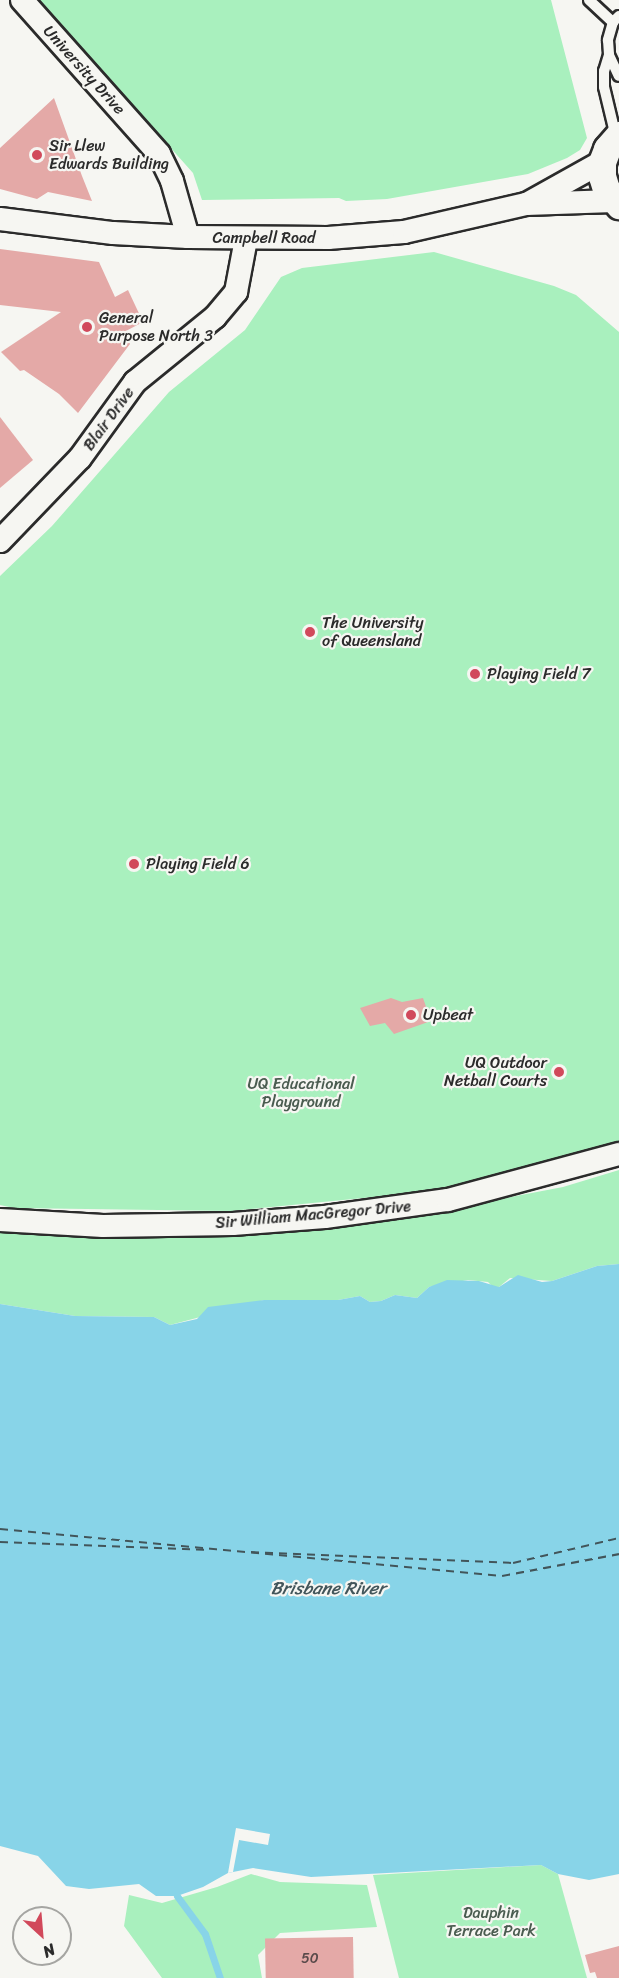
<!DOCTYPE html>
<style>
body{margin:0}
#map{position:relative;width:619px;height:1978px;overflow:hidden;background:#f6f6f2;font-family:Sriracha,sans-serif}
div>[style]{position:absolute}
.green>*{inset:0;background:#a9f0be}
.water>*{inset:0;background:#88d4e8}
.pier>*{inset:0;background:#f6f6f2}
.stream>*{height:7px;margin:-3.5px;padding:0 3.5px;transform-origin:3.5px;border-radius:3.5px;background:#88d4e8}
.ferry>*{height:1.5px;margin-top:-0.75px;transform-origin:0;background:repeating-linear-gradient(90deg,#42555a 0 8px,transparent 0 14px)}
.building>*{inset:0;background:#e4a9a7;transform-origin:0 0}
.roads{filter:drop-shadow(2px 0 #2b2b2b) drop-shadow(-2px 0 #2b2b2b) drop-shadow(0 2px #2b2b2b) drop-shadow(0 -2px #2b2b2b)}
.service>*{height:10px;margin:-5px;padding:0 5px;transform-origin:5px;border-radius:5px;background:#f6f6f2}
.minor>*{height:22px;margin:-11px;padding:0 11px;transform-origin:11px;border-radius:11px;background:#f6f6f2}
.tertiary>*{height:27px;margin:-13.5px;padding:0 13.5px;transform-origin:13.5px;border-radius:13.5px;background:#f6f6f2}
.dots>*{width:16px;height:16px;translate:-50% -50%;box-sizing:border-box;border:3px solid #f6f6f2;border-radius:50%}
span{translate:-50% -50%;white-space:nowrap;text-align:center;line-height:1.15;-webkit-text-stroke:4.5px #f6f6f2;paint-order:stroke}
.number-label{font-size:14px;color:#594a4a}
.number-label span{-webkit-text-stroke-width:0}
.street-label{font-size:16px;color:#2b2b2b}
.poi-label{font-size:16px;color:#2b2b2b}
.left{translate:0 -50%;text-align:left}
.right{translate:-100% -50%;text-align:right}
.park-label{font-size:16px;color:#4a5c50}
.water-label{font-size:18px;color:#42555a;font-style:italic}
.north{position:absolute;left:12px;top:1906px;width:60px;height:60px;box-sizing:border-box;background:#f6f6f2;border:2px solid #a5a5a2;border-radius:50%;rotate:154deg;font-size:16px;font-weight:700;line-height:24px;text-align:center;color:#2b2b2b}
.north::after{content:'';display:block;margin:auto;width:21px;height:27px;background:#d1495b;clip-path:polygon(50% 0,100% 100%,50% 72%,0 100%)}
</style>
<div id="map">
<div class="green">
<div style="clip-path:polygon(39px 0,551px 0,587px 138px,580px 150px,567px 158px,528px 174px,387px 199px,346px 201px,339px 198px,202px 200px,193px 173px)"></div>
<div style="clip-path:polygon(434px 252px,554px 286px,576px 295px,619px 332px,619px 1142px,445px 1190px,231px 1211px,14px 1208px,0 1205px,0 576px,52px 526px,169px 392px,245px 330px,281px 277px,302px 268px)"></div>
<div style="clip-path:polygon(619px 1170px,619px 1264px,597px 1266px,552px 1281px,510px 1278px,499px 1287px,493px 1287px,488px 1282px,468px 1280px,429px 1287px,417px 1298px,395px 1295px,381px 1301px,370px 1302px,360px 1296px,338px 1300px,264px 1300px,170px 1325px,154px 1317px,75px 1316px,0 1304px,0 1227px,230px 1235px,402px 1218px,563px 1187px)"></div>
<div style="clip-path:polygon(541px 1865px,558px 1874px,587px 1978px,399px 1978px,373px 1875px)"></div>
<div style="clip-path:polygon(251px 1874px,280px 1882px,367px 1885px,377px 1927px,280px 1933px,258px 1955px,262px 1978px,162px 1978px,124px 1926px,129px 1895px,162px 1903px,217px 1887px)"></div>
</div>
<div class="water">
<div style="clip-path:polygon(619px 1264px,619px 1874px,589px 1880px,558px 1874px,541px 1865px,311px 1877px,253px 1868px,228px 1873px,203px 1887px,177px 1896px,156px 1896px,139px 1884px,89px 1889px,66px 1886px,38px 1856px,0 1846px,0 1304px,75px 1316px,154px 1317px,170px 1325px,197px 1319px,208px 1307px,264px 1300px,338px 1300px,360px 1296px,370px 1302px,381px 1301px,395px 1295px,417px 1298px,429px 1287px,447px 1280px,479px 1281px,499px 1287px,518px 1275px,542px 1282px,552px 1281px,597px 1266px)"></div>
</div>
<div class="pier">
<div style="clip-path:polygon(236px 1828px,270px 1834px,268px 1845px,239px 1840px,233px 1872px,228px 1873px)"></div>
</div>
<div class="stream">
<div style="left:177px;top:1896px;width:47px;rotate:53.6deg"></div>
<div style="left:205px;top:1934px;width:46px;rotate:71.2deg"></div>
</div>
<div class="ferry">
<div style="left:0;top:1529px;width:504px;rotate:5.35deg"></div>
<div style="left:502px;top:1576px;width:119px;rotate:-10.6deg"></div>
<div style="left:0;top:1542px;width:210px;rotate:2.2deg"></div>
<div style="left:251px;top:1552px;width:262px;rotate:2.4deg"></div>
<div style="left:513px;top:1563px;width:109px;rotate:-13.3deg"></div>
</div>
<div class="building">
<div style="clip-path:polygon(54px 98px,82px 176px,92px 201px,48px 192px,37px 199px,0 189px,0 148px)"></div>
<div style="clip-path:polygon(0 249px,99px 262px,115px 297px,128px 290px,143px 322px,124px 332px,130px 344px,78px 413px,59px 394px,24px 370px,20px 371px,1px 352px,61px 312px,0 305px)"></div>
<div style="clip-path:polygon(0 417px,33px 460px,0 488px)"></div>
<div style="clip-path:polygon(391px 998px,402px 1002px,423px 998px,431px 1021px,394px 1034px,385px 1023px,370px 1026px,360px 1008px)"></div>
<div style="left:353px;top:1937px;width:41px;height:88px;rotate:89deg"></div>
<div style="clip-path:polygon(619px 1946px,619px 1978px,597px 1978px,595px 1972px,590px 1973px,585px 1955px)"></div>
</div>
<div class="roads">
<div class="service">
<div style="left:589px;top:0;width:33px;rotate:43deg"></div>
<div style="left:619px;top:16px;width:8px;rotate:135deg"></div>
<div style="left:613px;top:22px;width:19px;rotate:106deg"></div>
<div style="left:608px;top:40px;width:15px;rotate:86deg"></div>
<div style="left:609px;top:55px;width:23px;rotate:65deg"></div>
<div style="left:609px;top:55px;width:17px;rotate:107deg"></div>
<div style="left:604px;top:71px;width:16px;rotate:90deg"></div>
<div style="left:604px;top:87px;width:51px;rotate:76.5deg"></div>
</div>
<div class="minor">
<div style="left:22px;top:0;width:206px;rotate:48.3deg"></div>
<div style="left:159px;top:154px;width:30px;rotate:64deg"></div>
<div style="left:172px;top:181px;width:58px;rotate:74.1deg"></div>
<div style="left:530px;top:202px;width:82px;rotate:-29.1deg"></div>
<div style="left:0;top:219px;width:114px;rotate:7.1deg"></div>
<div style="left:113px;top:233px;width:75px;rotate:3.1deg"></div>
<div style="left:188px;top:237px;width:140px;rotate:0.4deg"></div>
<div style="left:328px;top:238px;width:76px;rotate:-4.5deg"></div>
<div style="left:404px;top:232px;width:125px;rotate:-12.9deg"></div>
<div style="left:526px;top:204px;width:88px;rotate:-2deg"></div>
<div style="left:0;top:541px;width:115px;rotate:-46.1deg"></div>
<div style="left:80px;top:458px;width:94px;rotate:-54.1deg"></div>
<div style="left:135px;top:382px;width:103px;rotate:-39.1deg"></div>
<div style="left:215px;top:317px;width:33px;rotate:-50deg"></div>
<div style="left:236px;top:292px;width:54px;rotate:-79.3deg"></div>
<div style="left:0;top:1220px;width:103px;rotate:3.3deg"></div>
<div style="left:103px;top:1226px;width:130px;rotate:-0.9deg"></div>
<div style="left:233px;top:1224px;width:92px;rotate:-4.4deg"></div>
<div style="left:325px;top:1217px;width:124px;rotate:-7.9deg"></div>
<div style="left:448px;top:1200px;width:177px;rotate:-15.1deg"></div>
</div>
<div class="tertiary">
<div style="left:619px;top:135px;width:18px;rotate:131deg"></div>
<div style="left:607px;top:149px;width:14px;rotate:111deg"></div>
<div style="left:602px;top:162px;width:14px;rotate:90deg"></div>
<div style="left:602px;top:176px;width:14px;rotate:73deg"></div>
<div style="left:606px;top:189px;width:21px;rotate:51deg"></div>
</div>
</div>
<div class="dots">
<div style="left:37px;top:155px;background:#d1495b"></div>
<div style="left:87px;top:327px;background:#d1495b"></div>
<div style="left:310px;top:632px;background:#d1495b"></div>
<div style="left:475px;top:674px;background:#d1495b"></div>
<div style="left:134px;top:864px;background:#d1495b"></div>
<div style="left:411px;top:1015px;background:#d1495b"></div>
<div style="left:559px;top:1072px;background:#d1495b"></div>
</div>
<div class="number-label">
<span style="left:310px;top:1959px">50</span>
</div>
<div class="street-label">
<span style="left:84px;top:70px;rotate:48deg">University Drive</span>
<span style="left:264px;top:238px">Campbell Road</span>
<span style="left:109px;top:419px;rotate:-54deg">Blair Drive</span>
<span style="left:313px;top:1215px;rotate:-5deg">Sir William MacGregor Drive</span>
</div>
<div class="poi-label">
<span class="left" style="left:49px;top:155px">Sir Llew<br>Edwards Building</span>
<span class="left" style="left:99px;top:327px">General<br>Purpose North 3</span>
<span class="left" style="left:322px;top:632px">The University<br>of Queensland</span>
<span class="left" style="left:487px;top:674px">Playing Field 7</span>
<span class="left" style="left:146px;top:864px">Playing Field 6</span>
<span class="left" style="left:423px;top:1015px">Upbeat</span>
<span class="right" style="left:547px;top:1072px">UQ Outdoor<br>Netball Courts</span>
</div>
<div class="park-label">
<span style="left:301px;top:1093px">UQ Educational<br>Playground</span>
<span style="left:491px;top:1922px">Dauphin<br>Terrace Park</span>
</div>
<div class="water-label">
<span style="left:328px;top:1588px">Brisbane River</span>
</div>
<div class="north">N</div>
</div>
